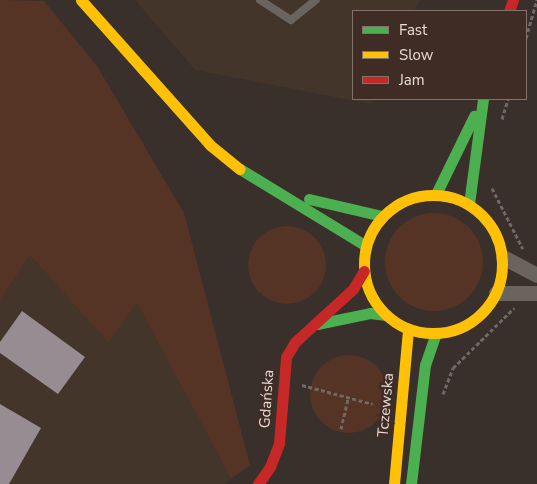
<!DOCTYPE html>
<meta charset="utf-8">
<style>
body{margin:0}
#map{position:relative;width:537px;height:484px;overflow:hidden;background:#392f2b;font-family:"Nunito Sans",sans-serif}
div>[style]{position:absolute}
.industrial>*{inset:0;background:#43352a}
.green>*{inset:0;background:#563425}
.round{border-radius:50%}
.building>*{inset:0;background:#968c92}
.path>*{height:3px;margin-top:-1.5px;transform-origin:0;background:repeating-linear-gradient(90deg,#6f6864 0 4px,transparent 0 6.5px)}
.lane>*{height:8px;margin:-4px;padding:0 4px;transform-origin:4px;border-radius:4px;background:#6a645f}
.street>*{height:15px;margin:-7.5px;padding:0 7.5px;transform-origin:7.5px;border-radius:7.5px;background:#6a645f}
.fast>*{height:11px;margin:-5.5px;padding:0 5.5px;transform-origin:5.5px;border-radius:5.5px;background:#4caf50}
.slow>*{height:11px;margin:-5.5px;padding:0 5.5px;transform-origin:5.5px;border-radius:5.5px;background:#ffc107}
.slow>.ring{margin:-5.5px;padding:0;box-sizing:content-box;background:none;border:11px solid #ffc107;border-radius:50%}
.jam>*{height:11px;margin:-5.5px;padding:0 5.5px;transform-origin:5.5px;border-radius:5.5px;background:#c62828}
span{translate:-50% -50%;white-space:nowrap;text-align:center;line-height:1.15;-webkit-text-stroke:5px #3f2d25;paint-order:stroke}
.street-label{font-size:15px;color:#e9ddd8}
.legend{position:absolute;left:352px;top:10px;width:175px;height:90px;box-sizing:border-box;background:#3f2d25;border:1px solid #83736d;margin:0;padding:6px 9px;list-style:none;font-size:15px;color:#e9ddd8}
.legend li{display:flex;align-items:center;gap:10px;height:25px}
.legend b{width:25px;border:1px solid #83736d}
</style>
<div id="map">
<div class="industrial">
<div style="clip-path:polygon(135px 0,420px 0,414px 11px,353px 11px,353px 99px,374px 99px,371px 104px,195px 70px)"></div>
<div style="clip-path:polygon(30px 255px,108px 341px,137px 303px,231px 479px,225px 484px,0 484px,0 300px)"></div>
</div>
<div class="green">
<div style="clip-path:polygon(0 0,44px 1px,97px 66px,184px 213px,250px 465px,231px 479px,137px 303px,108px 342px,30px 255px,0 300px)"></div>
<div class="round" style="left:385px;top:213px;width:98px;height:98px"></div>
<div class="round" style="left:248px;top:226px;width:78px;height:78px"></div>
<div class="round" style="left:310px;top:355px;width:78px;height:78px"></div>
</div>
<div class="building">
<div style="clip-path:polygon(22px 311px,85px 357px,58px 394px,0 353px,0 342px)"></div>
<div style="clip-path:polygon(0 404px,41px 428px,9px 484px,0 484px)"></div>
</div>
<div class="path">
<div style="left:526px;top:38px;width:40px;rotate:-74deg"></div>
<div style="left:502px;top:119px;width:21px;rotate:-73deg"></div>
<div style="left:492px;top:188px;width:68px;rotate:63.1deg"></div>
<div style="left:302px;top:385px;width:73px;rotate:15deg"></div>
<div style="left:443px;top:394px;width:28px;rotate:-69deg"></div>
<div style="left:453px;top:368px;width:86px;rotate:-44.5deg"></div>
<div style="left:341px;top:429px;width:32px;rotate:-77deg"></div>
</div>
<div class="lane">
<div style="left:260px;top:0;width:37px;rotate:33deg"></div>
<div style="left:291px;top:20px;width:32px;rotate:-39deg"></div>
</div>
<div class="street">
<div style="left:503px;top:257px;width:38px;rotate:28deg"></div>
<div style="left:496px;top:293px;width:41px"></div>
</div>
<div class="fast">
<div style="left:240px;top:169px;width:148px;rotate:31.4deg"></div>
<div style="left:436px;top:194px;width:87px;rotate:-64deg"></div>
<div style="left:309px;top:199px;width:75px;rotate:13.1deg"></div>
<div style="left:469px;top:204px;width:106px;rotate:-82.4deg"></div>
<div style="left:317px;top:324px;width:54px;rotate:-11.7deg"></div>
<div style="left:370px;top:313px;width:16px;rotate:7deg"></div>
<div style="left:411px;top:484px;width:120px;rotate:-83.3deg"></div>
<div style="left:425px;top:365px;width:34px;rotate:-71deg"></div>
</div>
<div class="slow">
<div style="left:81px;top:0;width:194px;rotate:48.3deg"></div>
<div style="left:210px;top:145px;width:38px;rotate:39deg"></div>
<div class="ring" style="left:364px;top:195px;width:127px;height:127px"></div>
<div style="left:394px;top:484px;width:156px;rotate:-84.8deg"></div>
</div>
<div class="jam">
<div style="left:509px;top:11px;width:12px;rotate:-70deg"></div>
<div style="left:258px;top:484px;width:21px;rotate:-55deg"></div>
<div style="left:270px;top:467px;width:26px;rotate:-69deg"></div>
<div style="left:279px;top:443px;width:86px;rotate:-85.3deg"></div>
<div style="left:286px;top:357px;width:17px;rotate:-59deg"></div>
<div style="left:295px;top:342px;width:79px;rotate:-42.4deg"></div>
<div style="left:353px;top:289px;width:21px;rotate:-59deg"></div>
</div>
<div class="street-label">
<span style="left:267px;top:399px;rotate:-86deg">Gdańska</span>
<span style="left:386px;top:405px;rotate:-85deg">Tczewska</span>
</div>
<ul class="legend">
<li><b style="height:6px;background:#4caf50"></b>Fast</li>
<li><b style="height:6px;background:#ffc107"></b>Slow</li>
<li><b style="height:6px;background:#c62828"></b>Jam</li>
</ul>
</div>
